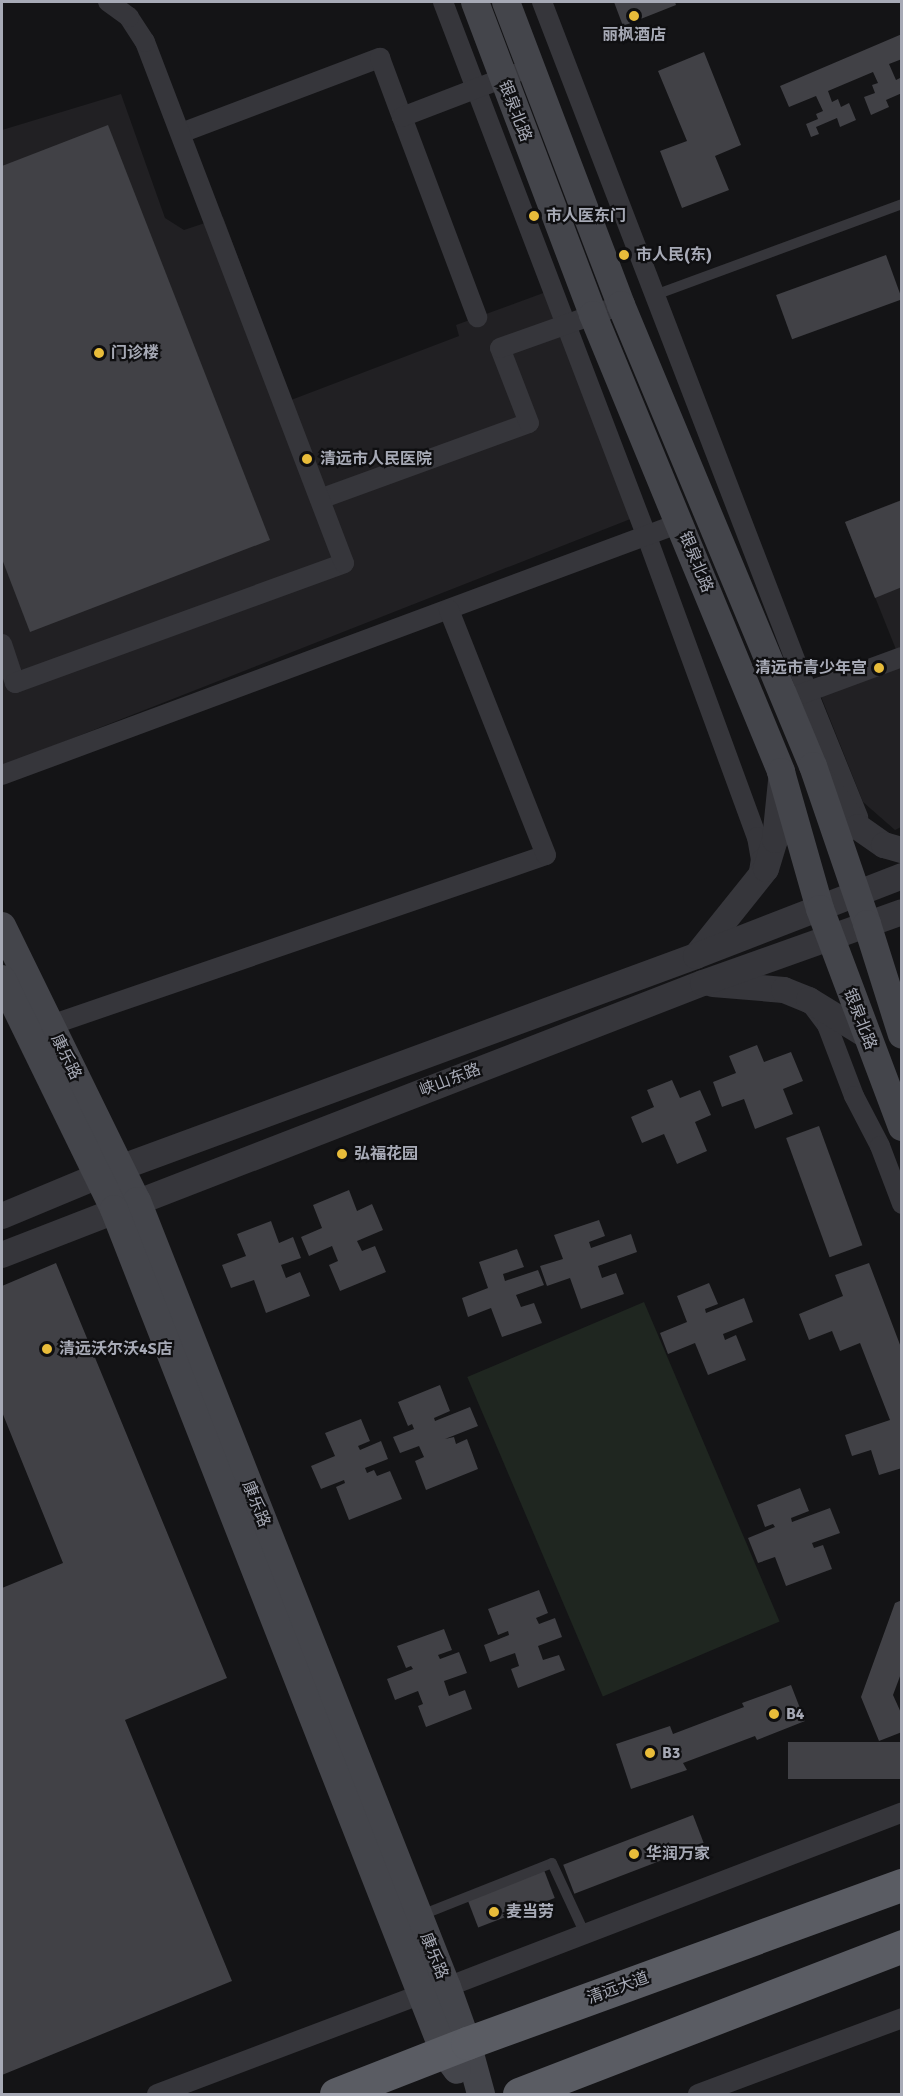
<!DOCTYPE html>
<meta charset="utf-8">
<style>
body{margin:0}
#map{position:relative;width:903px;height:2096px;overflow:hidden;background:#141416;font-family:Signika,"Noto Sans SC",sans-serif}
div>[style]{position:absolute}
.built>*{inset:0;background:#212023}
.green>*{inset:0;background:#1f2620;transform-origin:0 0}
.building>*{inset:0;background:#414146;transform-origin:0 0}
.service>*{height:10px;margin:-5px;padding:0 5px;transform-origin:5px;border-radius:5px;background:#36363b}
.minor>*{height:20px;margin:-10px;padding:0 10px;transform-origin:10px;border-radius:10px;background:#36363b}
.tertiary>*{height:26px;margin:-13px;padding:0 13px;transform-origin:13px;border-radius:13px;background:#36363b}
.secondary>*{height:28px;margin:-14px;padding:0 14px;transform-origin:14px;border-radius:14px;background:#44454b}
.trunk>*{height:33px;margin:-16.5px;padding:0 16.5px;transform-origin:16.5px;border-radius:16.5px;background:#5a5c63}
.dots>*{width:16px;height:16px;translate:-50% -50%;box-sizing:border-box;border:3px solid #0f0f11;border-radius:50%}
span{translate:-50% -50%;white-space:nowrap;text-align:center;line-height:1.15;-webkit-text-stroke:4.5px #0f0f11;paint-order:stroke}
.poi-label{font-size:16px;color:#a7aab6;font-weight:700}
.left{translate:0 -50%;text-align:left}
.right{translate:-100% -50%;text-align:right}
.street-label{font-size:16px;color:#a7aab6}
.frame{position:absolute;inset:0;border:3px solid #a7aab6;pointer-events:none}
</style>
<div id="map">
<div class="built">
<div style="clip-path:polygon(121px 94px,165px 218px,184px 230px,223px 217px,291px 400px,459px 336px,456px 325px,546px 292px,633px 518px,2px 766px,2px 130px)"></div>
<div style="clip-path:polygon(901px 500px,901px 827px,895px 830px,863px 802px,816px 684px,897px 652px,845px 522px)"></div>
</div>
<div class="green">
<div style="left:644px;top:1302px;width:347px;height:192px;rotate:67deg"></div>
</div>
<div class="building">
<div style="clip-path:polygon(614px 2px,675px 2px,676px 5px,623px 26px)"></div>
<div style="clip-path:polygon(902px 34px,902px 59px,889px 64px,896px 80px,902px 77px,902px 93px,886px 100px,889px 107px,871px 115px,864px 97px,875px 93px,872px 85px,878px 83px,873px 72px,828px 91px,832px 102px,838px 99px,841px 107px,849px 103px,856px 120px,840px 127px,837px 118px,816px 127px,819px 134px,811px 137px,806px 124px,818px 119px,816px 114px,823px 111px,816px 96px,789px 107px,780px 86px)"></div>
<div style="clip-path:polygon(704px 52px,741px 145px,715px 156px,729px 190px,682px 208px,660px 151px,687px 141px,658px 71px)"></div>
<div style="clip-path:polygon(108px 125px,270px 540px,30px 632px,2px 559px,2px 166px)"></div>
<div style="left:886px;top:255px;width:47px;height:117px;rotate:70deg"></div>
<div style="clip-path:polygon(902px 500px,902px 587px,875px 598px,845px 522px)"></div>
<div style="clip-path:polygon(757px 1045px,764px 1062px,791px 1052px,803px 1081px,783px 1089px,793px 1114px,755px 1129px,744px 1099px,722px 1107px,713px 1082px,736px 1073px,729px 1056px)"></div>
<div style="clip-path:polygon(672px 1080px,680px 1098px,700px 1090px,711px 1115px,695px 1122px,707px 1151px,677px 1164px,664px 1134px,642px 1143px,631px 1117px,654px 1107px,647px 1090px)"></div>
<div style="left:819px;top:1126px;width:127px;height:35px;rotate:70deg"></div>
<div style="clip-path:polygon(349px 1190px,357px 1211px,372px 1204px,383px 1230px,357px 1241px,362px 1251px,375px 1246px,386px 1272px,340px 1291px,329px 1265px,338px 1261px,332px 1246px,309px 1256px,301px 1237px,322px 1228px,313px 1205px)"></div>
<div style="clip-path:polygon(599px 1220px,605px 1236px,589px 1242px,591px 1248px,631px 1234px,637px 1252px,598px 1266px,602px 1278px,616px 1273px,624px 1294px,581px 1309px,570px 1278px,547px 1286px,540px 1266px,563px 1259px,554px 1235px)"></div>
<div style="clip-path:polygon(271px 1221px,279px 1243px,293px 1237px,301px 1258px,281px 1265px,286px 1278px,300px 1272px,310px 1296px,266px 1313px,254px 1280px,231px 1288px,222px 1265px,246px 1256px,237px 1234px)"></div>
<div style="clip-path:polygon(517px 1249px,524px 1267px,503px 1274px,505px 1281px,538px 1270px,544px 1285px,516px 1295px,521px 1307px,534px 1303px,542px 1323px,502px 1337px,491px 1308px,468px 1317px,462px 1298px,488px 1288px,479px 1262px)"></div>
<div style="clip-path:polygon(56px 1263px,227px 1678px,125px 1720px,232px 1981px,2px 2075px,2px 1588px,63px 1563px,2px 1412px,2px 1286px)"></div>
<div style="clip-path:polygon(869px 1263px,902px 1350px,902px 1468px,879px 1475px,871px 1450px,852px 1456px,845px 1435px,890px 1420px,860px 1343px,840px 1351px,832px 1331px,809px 1340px,799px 1314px,843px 1296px,835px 1275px)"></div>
<div style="clip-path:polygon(709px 1283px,718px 1304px,705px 1309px,706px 1313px,744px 1298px,753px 1322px,723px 1334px,725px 1340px,736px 1335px,746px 1360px,708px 1375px,695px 1343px,668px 1354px,660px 1333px,687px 1322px,677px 1296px)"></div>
<div style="clip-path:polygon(440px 1385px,450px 1411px,434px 1418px,435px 1421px,470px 1407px,478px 1426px,445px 1439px,454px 1437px,456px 1444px,467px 1439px,478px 1469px,426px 1490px,415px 1461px,424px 1457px,419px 1446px,400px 1453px,393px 1437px,414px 1429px,412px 1424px,408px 1426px,398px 1402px)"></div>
<div style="clip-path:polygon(361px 1419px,370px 1441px,358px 1446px,360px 1450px,381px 1441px,388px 1459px,365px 1468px,367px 1473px,374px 1470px,377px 1476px,390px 1471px,402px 1499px,349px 1520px,336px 1487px,345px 1483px,344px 1480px,321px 1489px,311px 1466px,335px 1456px,325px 1433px)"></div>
<div style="clip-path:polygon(800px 1488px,809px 1511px,791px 1518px,792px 1522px,830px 1508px,840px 1533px,812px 1543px,814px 1548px,823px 1545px,832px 1569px,786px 1586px,775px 1557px,758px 1563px,748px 1538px,775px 1527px,773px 1524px,765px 1527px,757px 1505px)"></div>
<div style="clip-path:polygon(539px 1590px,548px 1613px,536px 1618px,539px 1624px,555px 1618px,562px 1637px,538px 1646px,543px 1660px,559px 1655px,565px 1670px,518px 1688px,511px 1669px,519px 1666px,515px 1653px,490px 1662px,484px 1645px,509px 1635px,508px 1631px,498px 1635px,488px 1609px)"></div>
<div style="clip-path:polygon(902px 1600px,902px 1671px,893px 1695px,902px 1715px,902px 1732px,879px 1741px,861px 1697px,895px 1603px)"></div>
<div style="clip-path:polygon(444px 1629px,452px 1650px,438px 1655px,440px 1659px,459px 1652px,467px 1673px,444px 1681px,449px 1696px,465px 1690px,472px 1709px,426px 1727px,418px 1706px,423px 1704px,418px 1691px,395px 1700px,387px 1679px,413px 1669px,411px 1666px,406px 1668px,397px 1646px)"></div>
<div style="clip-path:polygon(791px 1685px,805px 1721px,757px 1740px,755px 1736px,683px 1763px,687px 1770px,631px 1789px,616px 1744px,670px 1726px,673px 1734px,744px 1707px,742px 1703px)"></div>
<div style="left:902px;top:1742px;width:37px;height:114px;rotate:90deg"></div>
<div style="left:693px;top:1815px;width:31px;height:139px;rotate:69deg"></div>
<div style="left:544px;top:1870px;width:30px;height:82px;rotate:69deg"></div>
</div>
<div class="service">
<div style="left:655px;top:295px;width:263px;rotate:-20.2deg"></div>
<div style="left:419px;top:1916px;width:143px;rotate:-21.7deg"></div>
<div style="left:552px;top:1863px;width:78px;rotate:65.1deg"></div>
</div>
<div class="minor">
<div style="left:443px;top:2px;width:573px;rotate:69.13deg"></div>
<div style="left:647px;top:537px;width:320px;rotate:69.9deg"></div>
<div style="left:757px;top:837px;width:22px;rotate:80deg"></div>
<div style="left:761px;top:859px;width:12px;rotate:99deg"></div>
<div style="left:542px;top:2px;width:740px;rotate:68.95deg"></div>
<div style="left:808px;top:693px;width:134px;rotate:68deg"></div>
<div style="left:402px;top:117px;width:214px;rotate:69.4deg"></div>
<div style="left:181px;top:133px;width:213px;rotate:-20.7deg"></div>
<div style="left:380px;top:58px;width:63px;rotate:69.6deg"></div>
<div style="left:402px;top:117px;width:120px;rotate:-21deg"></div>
<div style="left:320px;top:499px;width:222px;rotate:-20deg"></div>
<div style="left:529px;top:423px;width:80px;rotate:-111.1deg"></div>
<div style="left:500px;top:348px;width:128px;rotate:-19.6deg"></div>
<div style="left:2px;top:644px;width:41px;rotate:71.6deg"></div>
<div style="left:15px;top:683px;width:350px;rotate:-20deg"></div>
<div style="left:344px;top:563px;width:558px;rotate:-110.9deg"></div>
<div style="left:145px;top:42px;width:30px;rotate:-123deg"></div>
<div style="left:129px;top:17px;width:26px;rotate:-144deg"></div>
<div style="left:796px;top:696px;width:113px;rotate:-20.2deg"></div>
<div style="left:2px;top:775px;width:723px;rotate:-20.39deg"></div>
<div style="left:812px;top:1005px;width:25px;rotate:53deg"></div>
<div style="left:827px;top:1025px;width:76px;rotate:69.2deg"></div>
<div style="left:854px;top:1096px;width:56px;rotate:62.5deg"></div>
<div style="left:880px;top:1146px;width:62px;rotate:69.2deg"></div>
<div style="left:51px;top:1025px;width:523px;rotate:-18.95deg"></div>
<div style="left:546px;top:855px;width:264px;rotate:-111.6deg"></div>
<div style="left:447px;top:1987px;width:487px;rotate:-21deg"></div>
<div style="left:157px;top:2094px;width:282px;rotate:-20.7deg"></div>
<div style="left:698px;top:2094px;width:218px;rotate:-20.4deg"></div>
</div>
<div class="tertiary">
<div style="left:823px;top:781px;width:58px;rotate:52.7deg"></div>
<div style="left:858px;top:827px;width:32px;rotate:35deg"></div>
<div style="left:884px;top:845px;width:19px;rotate:16deg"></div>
<div style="left:697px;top:955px;width:110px;rotate:-51.3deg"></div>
<div style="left:766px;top:869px;width:30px;rotate:-73deg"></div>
<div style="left:775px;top:840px;width:59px;rotate:-84.2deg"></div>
<div style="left:713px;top:984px;width:71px;rotate:4.8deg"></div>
<div style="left:784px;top:990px;width:27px;rotate:22deg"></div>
<div style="left:809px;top:1000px;width:67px;rotate:31.6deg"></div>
<div style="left:2px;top:1216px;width:104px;rotate:-22.6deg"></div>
<div style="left:98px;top:1176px;width:637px;rotate:-20.2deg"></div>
<div style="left:696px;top:956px;width:221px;rotate:-21.2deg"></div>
<div style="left:2px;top:1255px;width:752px;rotate:-21.21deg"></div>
<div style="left:703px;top:983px;width:211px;rotate:-19.6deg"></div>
</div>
<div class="secondary">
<div style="left:475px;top:2px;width:335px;rotate:69.3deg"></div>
<div style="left:593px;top:315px;width:494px;rotate:67.6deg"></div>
<div style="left:781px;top:772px;width:142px;rotate:74.1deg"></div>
<div style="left:820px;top:909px;width:233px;rotate:69.4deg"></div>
<div style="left:506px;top:2px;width:324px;rotate:69.2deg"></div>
<div style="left:621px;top:305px;width:499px;rotate:67.4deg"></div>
<div style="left:813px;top:766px;width:167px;rotate:71.1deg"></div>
<div style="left:867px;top:924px;width:116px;rotate:72.5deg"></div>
<div style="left:2px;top:926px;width:306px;rotate:63.9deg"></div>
<div style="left:137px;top:1201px;width:845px;rotate:68.48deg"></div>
<div style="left:447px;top:1987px;width:59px;rotate:70.3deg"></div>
<div style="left:467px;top:2043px;width:53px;rotate:74.6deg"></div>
<div style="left:2px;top:979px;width:256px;rotate:64deg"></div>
<div style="left:114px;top:1209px;width:905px;rotate:68.62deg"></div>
<div style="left:444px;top:2052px;width:22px;rotate:54deg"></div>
</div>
<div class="trunk">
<div style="left:336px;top:2094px;width:141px;rotate:-21.3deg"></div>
<div style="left:467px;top:2043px;width:463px;rotate:-20deg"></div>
<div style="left:519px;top:2094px;width:411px;rotate:-21.1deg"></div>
</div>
<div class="dots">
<div style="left:634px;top:16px;background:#e8bc3a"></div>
<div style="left:534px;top:216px;background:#e8bc3a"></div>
<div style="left:624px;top:255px;background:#e8bc3a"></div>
<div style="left:99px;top:353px;background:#e8bc3a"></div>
<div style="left:307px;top:459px;background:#e8bc3a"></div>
<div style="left:879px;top:668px;background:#e8bc3a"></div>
<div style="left:342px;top:1154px;background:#e8bc3a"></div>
<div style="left:47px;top:1349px;background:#e8bc3a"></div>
<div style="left:774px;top:1714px;background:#e8bc3a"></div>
<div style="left:650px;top:1753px;background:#e8bc3a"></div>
<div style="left:634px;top:1854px;background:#e8bc3a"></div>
<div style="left:494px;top:1912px;background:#e8bc3a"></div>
</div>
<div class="poi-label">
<span style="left:634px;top:35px">丽枫酒店</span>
<span class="left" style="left:546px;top:216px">市人医东门</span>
<span class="left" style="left:636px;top:255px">市人民(东)</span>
<span class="left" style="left:111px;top:353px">门诊楼</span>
<span class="left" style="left:320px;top:459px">清远市人民医院</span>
<span class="right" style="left:867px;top:668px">清远市青少年宫</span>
<span class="left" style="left:354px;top:1154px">弘福花园</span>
<span class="left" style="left:59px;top:1349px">清远沃尔沃4S店</span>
<span class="left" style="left:786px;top:1714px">B4</span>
<span class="left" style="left:662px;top:1753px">B3</span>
<span class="left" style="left:646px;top:1854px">华润万家</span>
<span class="left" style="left:506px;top:1912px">麦当劳</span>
</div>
<div class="street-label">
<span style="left:515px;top:111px;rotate:69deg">银泉北路</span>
<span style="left:696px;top:562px;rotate:68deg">银泉北路</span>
<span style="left:860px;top:1019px;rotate:69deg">银泉北路</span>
<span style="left:66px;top:1057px;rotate:64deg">康乐路</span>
<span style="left:450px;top:1080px;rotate:-21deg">峡山东路</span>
<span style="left:256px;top:1504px;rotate:68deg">康乐路</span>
<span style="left:434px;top:1956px;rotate:68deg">康乐路</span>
<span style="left:618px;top:1988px;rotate:-20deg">清远大道</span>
</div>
<div class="frame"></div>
</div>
